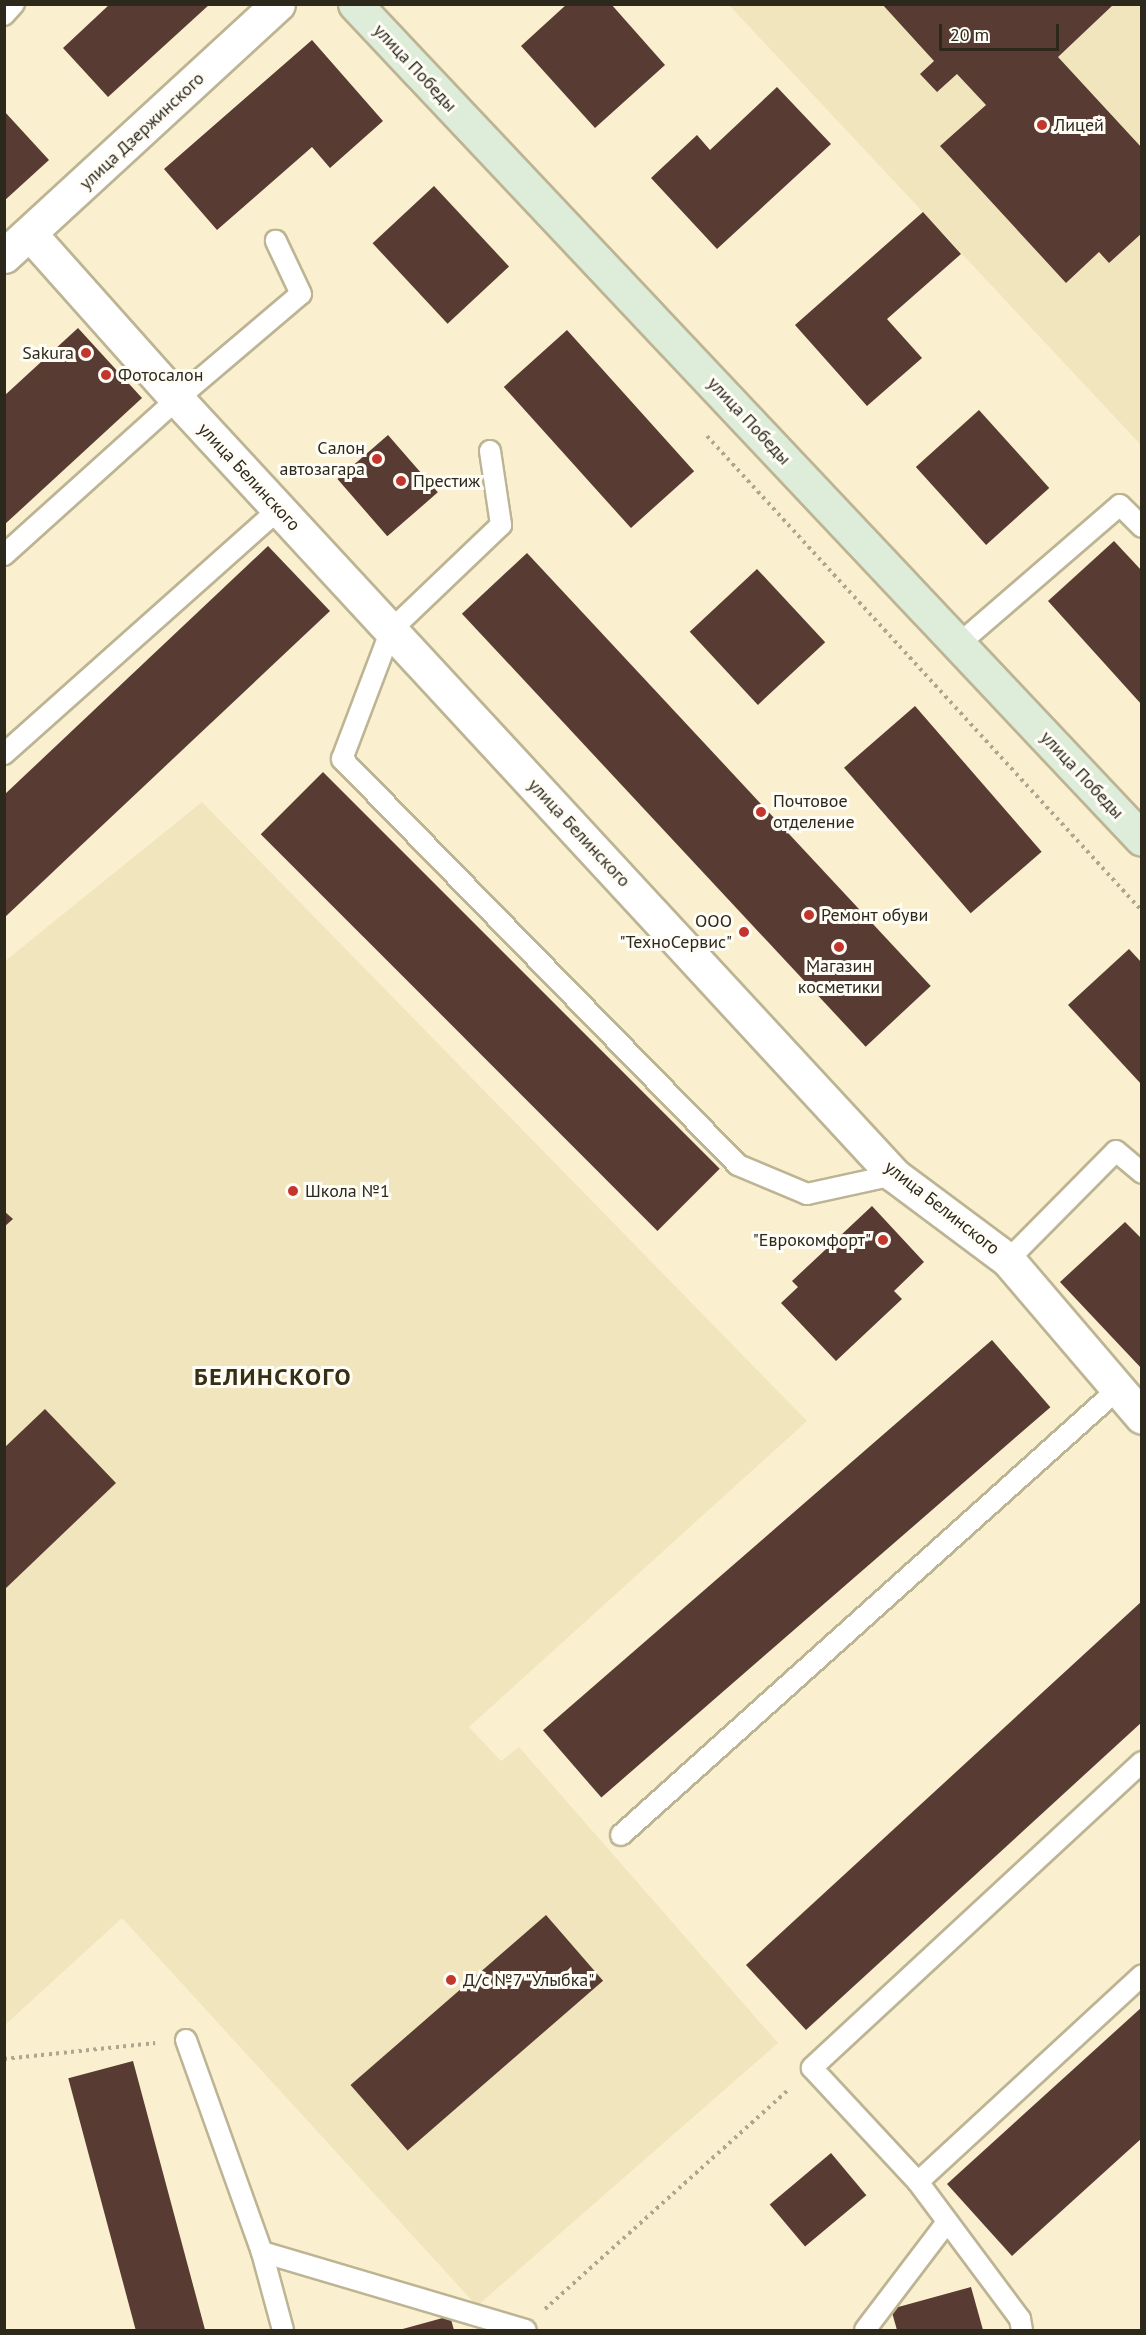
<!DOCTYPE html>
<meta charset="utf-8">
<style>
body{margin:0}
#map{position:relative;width:1146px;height:2335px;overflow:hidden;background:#faf0cf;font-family:"PT Sans",sans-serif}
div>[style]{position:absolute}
.built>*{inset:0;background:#f1e5be}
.building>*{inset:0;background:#583b32;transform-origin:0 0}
.path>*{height:4px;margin-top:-2px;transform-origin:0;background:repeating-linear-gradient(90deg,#afa78d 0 3px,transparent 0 7.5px)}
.roads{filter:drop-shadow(2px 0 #bdb494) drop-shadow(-2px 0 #bdb494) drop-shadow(0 2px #bdb494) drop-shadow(0 -2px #bdb494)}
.lane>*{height:20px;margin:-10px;padding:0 10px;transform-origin:10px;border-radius:10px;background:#fff}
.street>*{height:33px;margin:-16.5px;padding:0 16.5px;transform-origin:16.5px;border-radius:16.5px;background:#fff}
.secondary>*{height:33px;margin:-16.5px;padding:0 16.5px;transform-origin:16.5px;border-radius:16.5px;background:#deedda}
.dots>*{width:16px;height:16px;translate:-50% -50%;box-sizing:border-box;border:3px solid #fffdf6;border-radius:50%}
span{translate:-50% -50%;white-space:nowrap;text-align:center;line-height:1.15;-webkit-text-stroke:6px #fffdf6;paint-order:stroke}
.street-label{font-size:18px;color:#2c281c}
.poi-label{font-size:18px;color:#2c281c}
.left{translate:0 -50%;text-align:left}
.right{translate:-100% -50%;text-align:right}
.district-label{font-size:24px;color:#372f14;font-weight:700;letter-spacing:1.5px}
.frame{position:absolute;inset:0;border:6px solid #2c281c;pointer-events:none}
.scale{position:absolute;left:939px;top:24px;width:120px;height:27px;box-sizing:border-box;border:3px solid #2c281c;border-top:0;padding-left:8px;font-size:18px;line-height:21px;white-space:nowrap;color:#2c281c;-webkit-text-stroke:4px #fffdf6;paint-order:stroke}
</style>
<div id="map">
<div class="built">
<div style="clip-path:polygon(729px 5px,1141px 5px,1141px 445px)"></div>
<div style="clip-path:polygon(202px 802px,807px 1421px,469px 1727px,501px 1761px,519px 1747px,778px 2043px,477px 2306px,122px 1918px,5px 2025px,5px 961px)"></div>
</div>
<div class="building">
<div style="clip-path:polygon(110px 4px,210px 4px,108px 97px,63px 48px)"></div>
<div style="clip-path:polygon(567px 4px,611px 4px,665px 65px,595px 128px,521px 46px)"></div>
<div style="clip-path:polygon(882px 4px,1114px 4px,1058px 57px,1142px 148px,1142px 233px,1109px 263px,1099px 252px,1066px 283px,940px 146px,986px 105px,957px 74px,937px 92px,920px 74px,934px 61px)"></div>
<div style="clip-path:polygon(312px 40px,383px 121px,330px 168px,312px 147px,217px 230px,164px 169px)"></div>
<div style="clip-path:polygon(777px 87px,831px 144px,717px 249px,651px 178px,697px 135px,710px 150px)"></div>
<div style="clip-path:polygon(4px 111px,49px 160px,4px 201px)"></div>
<div style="left:434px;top:186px;width:110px;height:84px;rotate:47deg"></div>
<div style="clip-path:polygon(923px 212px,961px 254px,887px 319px,922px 358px,867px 406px,795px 325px)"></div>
<div style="clip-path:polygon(78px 328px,142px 398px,4px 525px,4px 396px)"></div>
<div style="left:567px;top:330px;width:190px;height:85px;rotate:48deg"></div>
<div style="left:979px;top:410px;width:105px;height:85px;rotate:48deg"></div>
<div style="left:388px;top:435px;width:76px;height:67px;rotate:49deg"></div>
<div style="clip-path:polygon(1114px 541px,1142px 571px,1142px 705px,1048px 601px)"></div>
<div style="clip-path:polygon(268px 546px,330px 611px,4px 918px,4px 795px)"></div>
<div style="left:527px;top:553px;width:592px;height:89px;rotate:47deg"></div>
<div style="left:757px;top:569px;width:100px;height:92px;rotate:47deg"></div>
<div style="left:915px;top:706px;width:193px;height:94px;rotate:49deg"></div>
<div style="left:323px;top:772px;width:561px;height:88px;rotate:45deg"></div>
<div style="clip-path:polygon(1129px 949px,1142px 963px,1142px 1085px,1068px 1005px)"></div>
<div style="clip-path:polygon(872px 1206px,924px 1262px,894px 1291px,902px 1299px,836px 1361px,781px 1303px,798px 1287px,792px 1281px)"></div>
<div style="clip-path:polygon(4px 1211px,13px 1219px,4px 1227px)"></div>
<div style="clip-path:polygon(1125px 1222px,1142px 1239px,1142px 1369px,1060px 1282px)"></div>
<div style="left:992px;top:1340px;width:89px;height:595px;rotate:49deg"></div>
<div style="clip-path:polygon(45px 1409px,116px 1483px,4px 1590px,4px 1448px)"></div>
<div style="clip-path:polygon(1142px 1601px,1142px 1722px,806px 2030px,746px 1965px)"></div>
<div style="left:546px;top:1915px;width:87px;height:259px;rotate:49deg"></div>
<div style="clip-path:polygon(1142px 2007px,1142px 2138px,1012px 2256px,947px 2184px)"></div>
<div style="left:133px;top:2061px;width:278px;height:67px;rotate:75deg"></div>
<div style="left:831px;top:2153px;width:55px;height:80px;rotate:50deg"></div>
<div style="clip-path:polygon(971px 2287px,983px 2330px,897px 2330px,891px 2309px)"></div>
<div style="clip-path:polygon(450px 2316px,454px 2330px,399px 2330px)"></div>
</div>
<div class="path">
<div style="left:707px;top:436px;width:644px;rotate:47.52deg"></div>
<div style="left:4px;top:2059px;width:152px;rotate:-6deg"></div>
<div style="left:545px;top:2309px;width:329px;rotate:-42deg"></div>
</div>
<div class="roads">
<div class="lane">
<div style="left:4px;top:15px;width:15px;rotate:-48deg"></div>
<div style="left:490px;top:451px;width:75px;rotate:81.5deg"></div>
<div style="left:501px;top:525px;width:152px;rotate:136.3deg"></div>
<div style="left:391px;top:630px;width:138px;rotate:110.8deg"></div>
<div style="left:342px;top:759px;width:567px;rotate:45.71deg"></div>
<div style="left:738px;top:1165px;width:75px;rotate:22.8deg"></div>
<div style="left:807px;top:1194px;width:89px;rotate:-12.3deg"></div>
<div style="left:4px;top:555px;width:233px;rotate:-42deg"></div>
<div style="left:177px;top:399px;width:162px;rotate:-40.3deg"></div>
<div style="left:301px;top:294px;width:59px;rotate:-115.3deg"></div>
<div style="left:960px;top:643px;width:211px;rotate:-40.8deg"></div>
<div style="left:1120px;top:505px;width:31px;rotate:45deg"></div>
<div style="left:4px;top:754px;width:368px;rotate:-41.7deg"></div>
<div style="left:1008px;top:1260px;width:153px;rotate:-45.3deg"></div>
<div style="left:1116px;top:1151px;width:34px;rotate:40deg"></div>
<div style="left:1142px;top:1762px;width:450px;rotate:137.2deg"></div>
<div style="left:812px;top:2068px;width:156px;rotate:47.1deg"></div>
<div style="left:918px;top:2182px;width:305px;rotate:-42.7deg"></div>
<div style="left:621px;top:1835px;width:666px;rotate:-41.9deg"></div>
<div style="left:186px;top:2040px;width:225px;rotate:70.3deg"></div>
<div style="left:918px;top:2182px;width:171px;rotate:53.3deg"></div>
<div style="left:1020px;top:2319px;width:11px;rotate:80deg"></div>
<div style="left:283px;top:2330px;width:81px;rotate:-105.1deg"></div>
<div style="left:262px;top:2252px;width:275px;rotate:16.5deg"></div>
<div style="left:865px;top:2330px;width:136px;rotate:-52.8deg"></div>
</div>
<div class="street">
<div style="left:30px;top:234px;width:221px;rotate:48.3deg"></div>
<div style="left:177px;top:399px;width:1057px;rotate:47.26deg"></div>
<div style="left:894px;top:1175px;width:142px;rotate:36.7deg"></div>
<div style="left:1008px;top:1260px;width:206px;rotate:49.5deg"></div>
<div style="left:4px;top:256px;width:372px;rotate:-42.6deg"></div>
</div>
<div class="secondary">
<div style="left:355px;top:4px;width:1147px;rotate:46.7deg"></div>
</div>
</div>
<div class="dots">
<div style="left:1042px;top:125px;background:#c3362d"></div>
<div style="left:86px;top:353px;background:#c3362d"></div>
<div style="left:106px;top:375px;background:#c3362d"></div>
<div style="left:377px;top:459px;background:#c3362d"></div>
<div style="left:401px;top:481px;background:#c3362d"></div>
<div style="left:761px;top:812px;background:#c3362d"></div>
<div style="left:809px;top:915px;background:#c3362d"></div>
<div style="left:744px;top:932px;background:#c3362d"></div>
<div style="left:839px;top:947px;background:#c3362d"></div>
<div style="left:293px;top:1191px;background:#c3362d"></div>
<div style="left:883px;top:1240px;background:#c3362d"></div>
<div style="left:451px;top:1980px;background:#c3362d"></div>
</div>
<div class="street-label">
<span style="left:415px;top:68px;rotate:47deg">улица Победы</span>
<span style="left:142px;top:131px;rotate:-43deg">улица Дзержинского</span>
<span style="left:749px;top:421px;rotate:47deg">улица Победы</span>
<span style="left:249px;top:477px;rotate:47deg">улица Белинского</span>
<span style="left:1082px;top:775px;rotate:47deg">улица Победы</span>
<span style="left:579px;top:833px;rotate:47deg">улица Белинского</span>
<span style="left:942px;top:1208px;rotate:38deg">улица Белинского</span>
</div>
<div class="poi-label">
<span class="left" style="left:1054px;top:125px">Лицей</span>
<span class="right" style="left:74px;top:353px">Sakura</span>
<span class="left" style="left:118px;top:375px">Фотосалон</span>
<span class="right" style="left:365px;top:459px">Салон<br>автозагара</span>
<span class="left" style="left:413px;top:481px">Престиж</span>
<span class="left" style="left:773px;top:812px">Почтовое<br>отделение</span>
<span class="left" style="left:821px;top:915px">Ремонт обуви</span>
<span class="right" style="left:732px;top:932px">ООО<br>"ТехноСервис"</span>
<span style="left:839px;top:977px">Магазин<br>косметики</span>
<span class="left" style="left:305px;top:1191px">Школа №1</span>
<span class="right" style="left:871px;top:1240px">"Еврокомфорт"</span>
<span class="left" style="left:463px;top:1980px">Д/с №7 "Улыбка"</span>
</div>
<div class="district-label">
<span style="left:273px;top:1377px">БЕЛИНСКОГО</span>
</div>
<div class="frame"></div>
<div class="scale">20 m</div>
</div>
